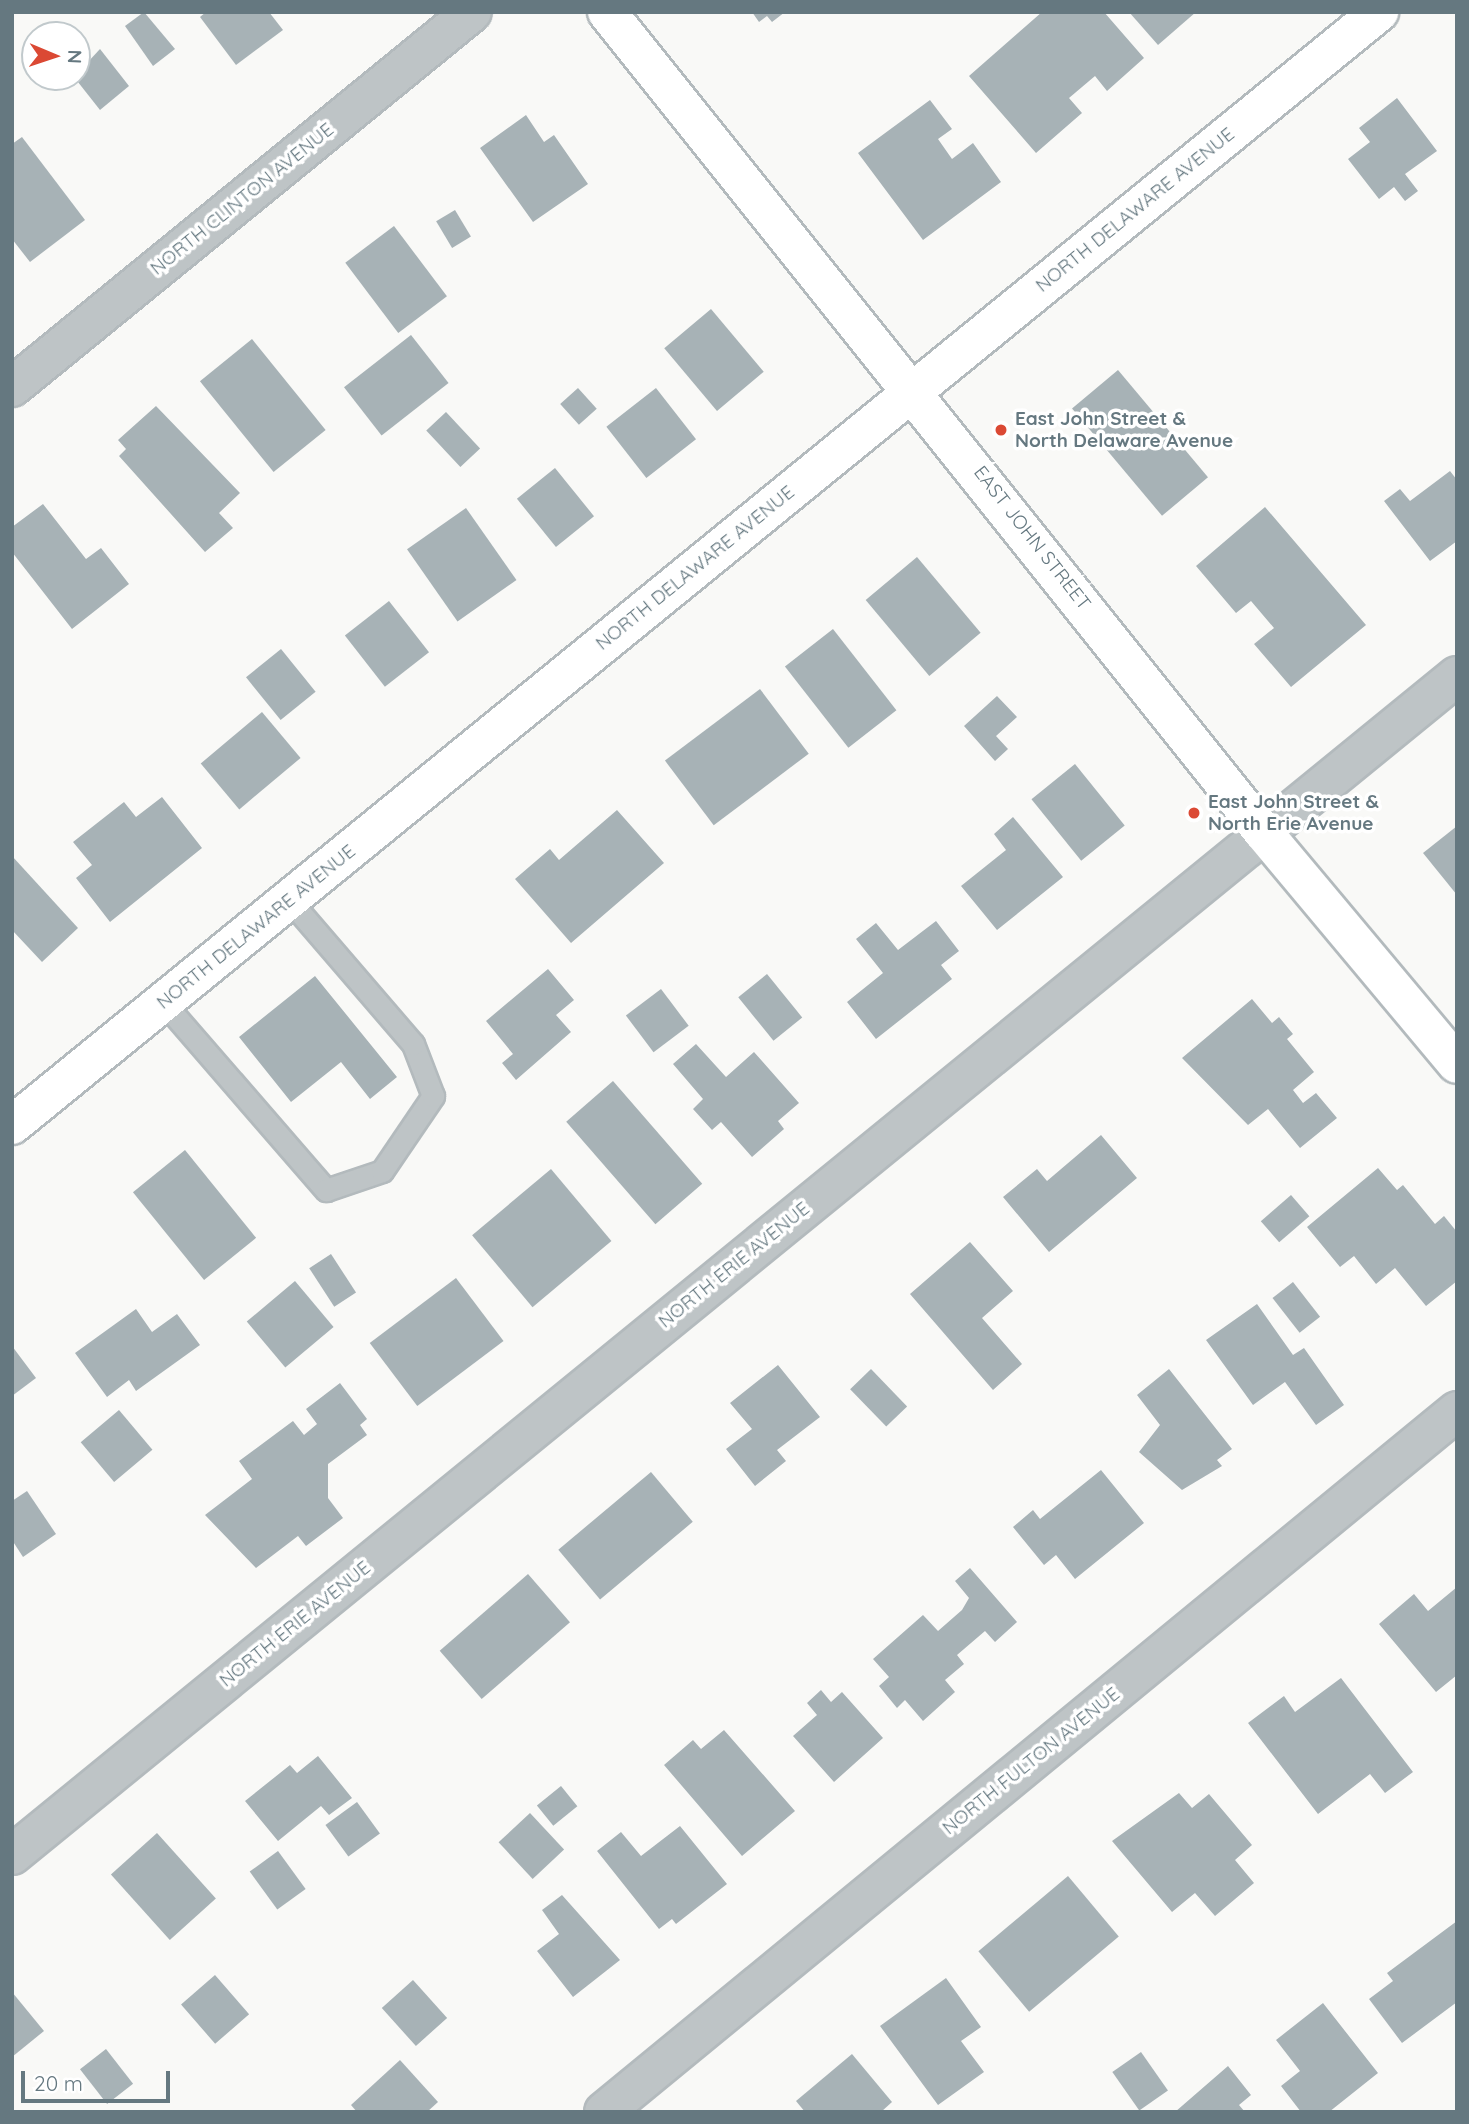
<!DOCTYPE html>
<style>
body{margin:0}
#map{position:relative;width:1469px;height:2124px;overflow:hidden;background:#f9f9f7;font-family:Quicksand,sans-serif}
div>[style]{position:absolute}
.building>*{inset:0;background:#a7b2b6;transform-origin:0 0}
.roads{filter:drop-shadow(2px 0 #b3babd) drop-shadow(-2px 0 #b3babd) drop-shadow(0 2px #b3babd) drop-shadow(0 -2px #b3babd)}
.lane>*{height:21px;margin:-10.5px;padding:0 10.5px;transform-origin:10.5px;border-radius:10.5px;background:#bec4c6}
.street>*{height:38px;margin:-19px;padding:0 19px;transform-origin:19px;border-radius:19px;background:#bec4c6}
.secondary>*{height:38px;margin:-19px;padding:0 19px;transform-origin:19px;border-radius:19px;background:#fff}
.dots>*{width:19px;height:19px;translate:-50% -50%;box-sizing:border-box;border:4px solid #fff;border-radius:50%}
span{translate:-50% -50%;white-space:nowrap;text-align:center;line-height:1.15;-webkit-text-stroke:7px #fff;paint-order:stroke}
.street-label{font-size:19px;color:#657880}
.poi-label{font-size:19px;color:#657880;font-weight:700}
.left{translate:0 -50%;text-align:left}
.frame{position:absolute;inset:0;border:14px solid #657880;pointer-events:none}
.north{position:absolute;left:21px;top:21px;width:70px;height:70px;box-sizing:border-box;background:#fff;border:2px solid #c1c9cc;border-radius:50%;rotate:92deg;font-size:19px;font-weight:700;line-height:28px;text-align:center;color:#657880}
.north::after{content:'';display:block;margin:auto;width:24px;height:32px;background:#db4934;clip-path:polygon(50% 0,100% 100%,50% 72%,0 100%)}
.scale{position:absolute;left:21px;top:2071px;width:149px;height:32px;box-sizing:border-box;border:4px solid #657880;border-top:0;padding-left:9px;font-size:21px;line-height:24px;white-space:nowrap;color:#657880;-webkit-text-stroke:5px #fff;paint-order:stroke}
</style>
<div id="map">
<div class="building">
<div style="clip-path:polygon(144px 12px,175px 49px,153px 66px,125px 26px)"></div>
<div style="clip-path:polygon(206px 12px,269px 12px,283px 30px,236px 65px,200px 17px)"></div>
<div style="clip-path:polygon(752px 12px,785px 12px,772px 22px,767px 16px,759px 22px)"></div>
<div style="clip-path:polygon(1042px 12px,1104px 12px,1144px 58px,1107px 91px,1095px 76px,1069px 98px,1082px 113px,1036px 153px,969px 76px)"></div>
<div style="clip-path:polygon(1129px 12px,1196px 12px,1158px 45px)"></div>
<div style="clip-path:polygon(100px 49px,129px 86px,100px 110px,74px 77px)"></div>
<div style="clip-path:polygon(1397px 98px,1437px 151px,1405px 174px,1418px 191px,1405px 201px,1394px 187px,1379px 199px,1348px 159px,1370px 142px,1359px 128px)"></div>
<div style="clip-path:polygon(930px 100px,952px 129px,938px 139px,952px 159px,973px 143px,1001px 182px,923px 240px,858px 153px)"></div>
<div style="clip-path:polygon(526px 115px,544px 142px,554px 135px,588px 184px,533px 222px,480px 148px)"></div>
<div style="clip-path:polygon(22px 137px,85px 220px,30px 262px,12px 239px,12px 144px)"></div>
<div style="left:455px;top:210px;width:31px;height:22px;rotate:59deg"></div>
<div style="left:394px;top:226px;width:88px;height:61px;rotate:53deg"></div>
<div style="left:711px;top:309px;width:82px;height:61px;rotate:50deg"></div>
<div style="left:411px;top:335px;width:61px;height:85px;rotate:52deg"></div>
<div style="left:252px;top:339px;width:117px;height:67px;rotate:51deg"></div>
<div style="left:1118px;top:370px;width:140px;height:60px;rotate:50deg"></div>
<div style="left:578px;top:388px;width:28px;height:24px;rotate:48deg"></div>
<div style="left:656px;top:388px;width:65px;height:63px;rotate:52deg"></div>
<div style="clip-path:polygon(156px 406px,240px 493px,219px 513px,233px 528px,205px 552px,119px 456px,126px 449px,118px 440px)"></div>
<div style="left:446px;top:412px;width:50px;height:27px;rotate:47deg"></div>
<div style="left:555px;top:468px;width:62px;height:49px;rotate:51deg"></div>
<div style="clip-path:polygon(1450px 471px,1457px 480px,1457px 541px,1430px 561px,1384px 501px,1400px 489px,1410px 501px)"></div>
<div style="clip-path:polygon(43px 504px,86px 559px,101px 548px,129px 584px,72px 629px,12px 552px,12px 527px)"></div>
<div style="clip-path:polygon(1265px 507px,1366px 625px,1291px 687px,1254px 644px,1274px 628px,1251px 601px,1236px 613px,1196px 566px)"></div>
<div style="left:466px;top:508px;width:88px;height:72px;rotate:55deg"></div>
<div style="left:917px;top:557px;width:99px;height:67px;rotate:50deg"></div>
<div style="left:389px;top:601px;width:65px;height:56px;rotate:52deg"></div>
<div style="left:833px;top:629px;width:103px;height:61px;rotate:52deg"></div>
<div style="left:281px;top:649px;width:55px;height:45px;rotate:51deg"></div>
<div style="left:760px;top:689px;width:81px;height:119px;rotate:53deg"></div>
<div style="clip-path:polygon(997px 696px,1017px 717px,996px 736px,1008px 749px,995px 761px,964px 726px)"></div>
<div style="left:262px;top:712px;width:60px;height:80px;rotate:50deg"></div>
<div style="left:1075px;top:764px;width:79px;height:56px;rotate:51deg"></div>
<div style="clip-path:polygon(162px 797px,202px 848px,110px 922px,76px 878px,92px 865px,73px 842px,124px 802px,136px 817px)"></div>
<div style="clip-path:polygon(617px 810px,664px 863px,571px 943px,515px 879px,550px 849px,559px 860px)"></div>
<div style="clip-path:polygon(1013px 817px,1063px 877px,997px 930px,961px 886px,1006px 850px,994px 834px)"></div>
<div style="clip-path:polygon(1457px 826px,1457px 895px,1423px 853px)"></div>
<div style="clip-path:polygon(12px 856px,78px 928px,42px 962px,12px 930px)"></div>
<div style="clip-path:polygon(936px 921px,959px 951px,941px 965px,952px 979px,876px 1039px,847px 1002px,883px 973px,856px 939px,876px 923px,898px 950px)"></div>
<div style="clip-path:polygon(548px 969px,574px 1000px,556px 1015px,571px 1032px,516px 1080px,502px 1063px,513px 1054px,486px 1021px)"></div>
<div style="left:767px;top:974px;width:56px;height:37px;rotate:51deg"></div>
<div style="clip-path:polygon(315px 976px,397px 1077px,370px 1099px,341px 1062px,291px 1102px,239px 1037px)"></div>
<div style="left:661px;top:989px;width:46px;height:44px;rotate:53deg"></div>
<div style="clip-path:polygon(1252px 999px,1272px 1023px,1279px 1017px,1293px 1034px,1287px 1039px,1314px 1072px,1293px 1090px,1303px 1103px,1316px 1093px,1337px 1118px,1300px 1148px,1268px 1109px,1248px 1125px,1182px 1058px)"></div>
<div style="clip-path:polygon(696px 1044px,726px 1077px,754px 1052px,799px 1103px,778px 1121px,784px 1129px,752px 1157px,721px 1122px,712px 1130px,693px 1109px,703px 1099px,673px 1064px)"></div>
<div style="left:613px;top:1081px;width:136px;height:62px;rotate:49deg"></div>
<div style="clip-path:polygon(1101px 1135px,1137px 1178px,1049px 1252px,1003px 1197px,1037px 1169px,1047px 1181px)"></div>
<div style="left:185px;top:1150px;width:113px;height:67px;rotate:51deg"></div>
<div style="clip-path:polygon(1378px 1168px,1397px 1190px,1403px 1185px,1435px 1224px,1444px 1216px,1457px 1232px,1457px 1281px,1426px 1306px,1395px 1268px,1376px 1284px,1354px 1256px,1340px 1267px,1307px 1227px)"></div>
<div style="left:551px;top:1169px;width:94px;height:103px;rotate:50deg"></div>
<div style="left:1291px;top:1195px;width:28px;height:40px;rotate:49deg"></div>
<div style="clip-path:polygon(970px 1242px,1013px 1291px,982px 1318px,1022px 1364px,993px 1390px,910px 1294px)"></div>
<div style="left:331px;top:1254px;width:46px;height:26px;rotate:57deg"></div>
<div style="left:456px;top:1278px;width:79px;height:108px;rotate:53deg"></div>
<div style="left:295px;top:1281px;width:60px;height:63px;rotate:50deg"></div>
<div style="left:1293px;top:1282px;width:44px;height:26px;rotate:52deg"></div>
<div style="clip-path:polygon(1257px 1304px,1293px 1355px,1304px 1348px,1344px 1405px,1316px 1425px,1285px 1382px,1253px 1405px,1206px 1340px)"></div>
<div style="clip-path:polygon(136px 1309px,152px 1332px,177px 1314px,200px 1345px,136px 1391px,129px 1380px,107px 1397px,75px 1353px)"></div>
<div style="clip-path:polygon(12px 1346px,36px 1378px,12px 1396px)"></div>
<div style="clip-path:polygon(778px 1365px,820px 1417px,777px 1450px,786px 1461px,755px 1486px,726px 1449px,752px 1429px,730px 1403px)"></div>
<div style="left:871px;top:1369px;width:52px;height:29px;rotate:46deg"></div>
<div style="clip-path:polygon(1169px 1369px,1232px 1449px,1217px 1460px,1222px 1466px,1182px 1490px,1139px 1452px,1160px 1425px,1137px 1395px)"></div>
<div style="clip-path:polygon(340px 1383px,367px 1419px,360px 1425px,367px 1435px,328px 1464px,328px 1498px,343px 1518px,306px 1546px,298px 1536px,256px 1568px,205px 1515px,252px 1479px,239px 1461px,293px 1421px,304px 1435px,317px 1424px,306px 1409px)"></div>
<div style="left:119px;top:1410px;width:52px;height:50px;rotate:50deg"></div>
<div style="clip-path:polygon(1101px 1470px,1144px 1523px,1075px 1579px,1056px 1555px,1044px 1565px,1013px 1527px,1033px 1510px,1040px 1519px)"></div>
<div style="left:651px;top:1472px;width:65px;height:121px;rotate:50deg"></div>
<div style="clip-path:polygon(27px 1491px,56px 1534px,23px 1557px,12px 1540px,12px 1501px)"></div>
<div style="clip-path:polygon(970px 1568px,1017px 1622px,995px 1642px,985px 1631px,957px 1655px,964px 1664px,945px 1680px,955px 1692px,923px 1721px,905px 1700px,897px 1708px,879px 1686px,889px 1677px,873px 1659px,923px 1615px,938px 1631px,962px 1610px,969px 1598px,955px 1581px)"></div>
<div style="left:528px;top:1574px;width:64px;height:117px;rotate:49deg"></div>
<div style="clip-path:polygon(1457px 1587px,1457px 1675px,1436px 1692px,1379px 1624px,1414px 1594px,1428px 1611px)"></div>
<div style="clip-path:polygon(1341px 1678px,1413px 1772px,1385px 1793px,1370px 1774px,1318px 1814px,1248px 1723px,1284px 1696px,1295px 1712px)"></div>
<div style="clip-path:polygon(821px 1690px,831px 1702px,842px 1692px,883px 1738px,834px 1782px,793px 1736px,817px 1715px,807px 1703px)"></div>
<div style="clip-path:polygon(724px 1730px,795px 1811px,742px 1856px,664px 1765px,693px 1740px,701px 1749px)"></div>
<div style="clip-path:polygon(318px 1756px,352px 1798px,329px 1815px,321px 1806px,278px 1841px,245px 1801px,290px 1765px,297px 1773px)"></div>
<div style="left:561px;top:1786px;width:26px;height:31px;rotate:51deg"></div>
<div style="clip-path:polygon(1179px 1793px,1192px 1808px,1209px 1794px,1252px 1845px,1235px 1860px,1254px 1883px,1215px 1916px,1195px 1893px,1172px 1912px,1112px 1841px)"></div>
<div style="left:357px;top:1802px;width:39px;height:39px;rotate:54deg"></div>
<div style="left:530px;top:1813px;width:50px;height:43px;rotate:47deg"></div>
<div style="clip-path:polygon(680px 1826px,727px 1884px,676px 1924px,672px 1919px,659px 1929px,597px 1851px,621px 1832px,641px 1856px)"></div>
<div style="left:157px;top:1833px;width:88px;height:62px;rotate:48deg"></div>
<div style="left:278px;top:1851px;width:47px;height:35px;rotate:54deg"></div>
<div style="left:1068px;top:1876px;width:79px;height:117px;rotate:50deg"></div>
<div style="clip-path:polygon(562px 1895px,620px 1960px,573px 1997px,537px 1951px,559px 1934px,542px 1910px)"></div>
<div style="clip-path:polygon(1457px 1921px,1457px 2002px,1402px 2043px,1369px 1999px,1393px 1981px,1387px 1973px)"></div>
<div style="left:215px;top:1975px;width:52px;height:45px;rotate:49deg"></div>
<div style="clip-path:polygon(946px 1978px,981px 2027px,961px 2041px,984px 2072px,938px 2105px,880px 2026px)"></div>
<div style="left:413px;top:1980px;width:51px;height:42px;rotate:48deg"></div>
<div style="clip-path:polygon(12px 1992px,44px 2031px,12px 2057px)"></div>
<div style="clip-path:polygon(1323px 2003px,1378px 2073px,1329px 2112px,1301px 2112px,1281px 2086px,1300px 2071px,1276px 2040px)"></div>
<div style="left:106px;top:2049px;width:44px;height:33px;rotate:52deg"></div>
<div style="left:1141px;top:2052px;width:47px;height:35px;rotate:55deg"></div>
<div style="clip-path:polygon(852px 2054px,892px 2102px,881px 2112px,805px 2112px,796px 2101px)"></div>
<div style="clip-path:polygon(400px 2060px,438px 2102px,427px 2112px,357px 2112px,351px 2105px)"></div>
<div style="clip-path:polygon(1228px 2066px,1251px 2095px,1239px 2105px,1245px 2112px,1175px 2112px)"></div>
</div>
<div class="roads">
<div class="lane">
<div style="left:163px;top:1002px;width:249px;rotate:49.1deg"></div>
<div style="left:326px;top:1190px;width:59px;rotate:-18.7deg"></div>
<div style="left:382px;top:1171px;width:91px;rotate:-55.8deg"></div>
<div style="left:433px;top:1096px;width:56px;rotate:-111deg"></div>
<div style="left:413px;top:1044px;width:190px;rotate:-130.7deg"></div>
</div>
<div class="street">
<div style="left:12px;top:387px;width:593px;rotate:-39.19deg"></div>
<div style="left:12px;top:1855px;width:1865px;rotate:-39.21deg"></div>
<div style="left:604px;top:2112px;width:1104px;rotate:-39.41deg"></div>
</div>
<div class="secondary">
<div style="left:607px;top:12px;width:1050px;rotate:51.34deg"></div>
<div style="left:1263px;top:832px;width:302px;rotate:50.1deg"></div>
<div style="left:12px;top:1125px;width:1763px;rotate:-39.15deg"></div>
</div>
</div>
<div class="dots">
<div style="left:1001px;top:430px;background:#db4934"></div>
<div style="left:1194px;top:813px;background:#db4934"></div>
</div>
<div class="street-label">
<span style="left:242px;top:199px;rotate:-39deg">NORTH CLINTON AVENUE</span>
<span style="left:1135px;top:210px;rotate:-39deg">NORTH DELAWARE AVENUE</span>
<span style="left:1032px;top:538px;rotate:52deg">EAST JOHN STREET</span>
<span style="left:695px;top:568px;rotate:-39deg">NORTH DELAWARE AVENUE</span>
<span style="left:256px;top:927px;rotate:-39deg">NORTH DELAWARE AVENUE</span>
<span style="left:734px;top:1265px;rotate:-39deg">NORTH ERIE AVENUE</span>
<span style="left:295px;top:1624px;rotate:-39deg">NORTH ERIE AVENUE</span>
<span style="left:1031px;top:1761px;rotate:-39deg">NORTH FULTON AVENUE</span>
</div>
<div class="poi-label">
<span class="left" style="left:1015px;top:430px">East John Street &amp;<br>North Delaware Avenue</span>
<span class="left" style="left:1208px;top:813px">East John Street &amp;<br>North Erie Avenue</span>
</div>
<div class="frame"></div>
<div class="north">N</div>
<div class="scale">20 m</div>
</div>
